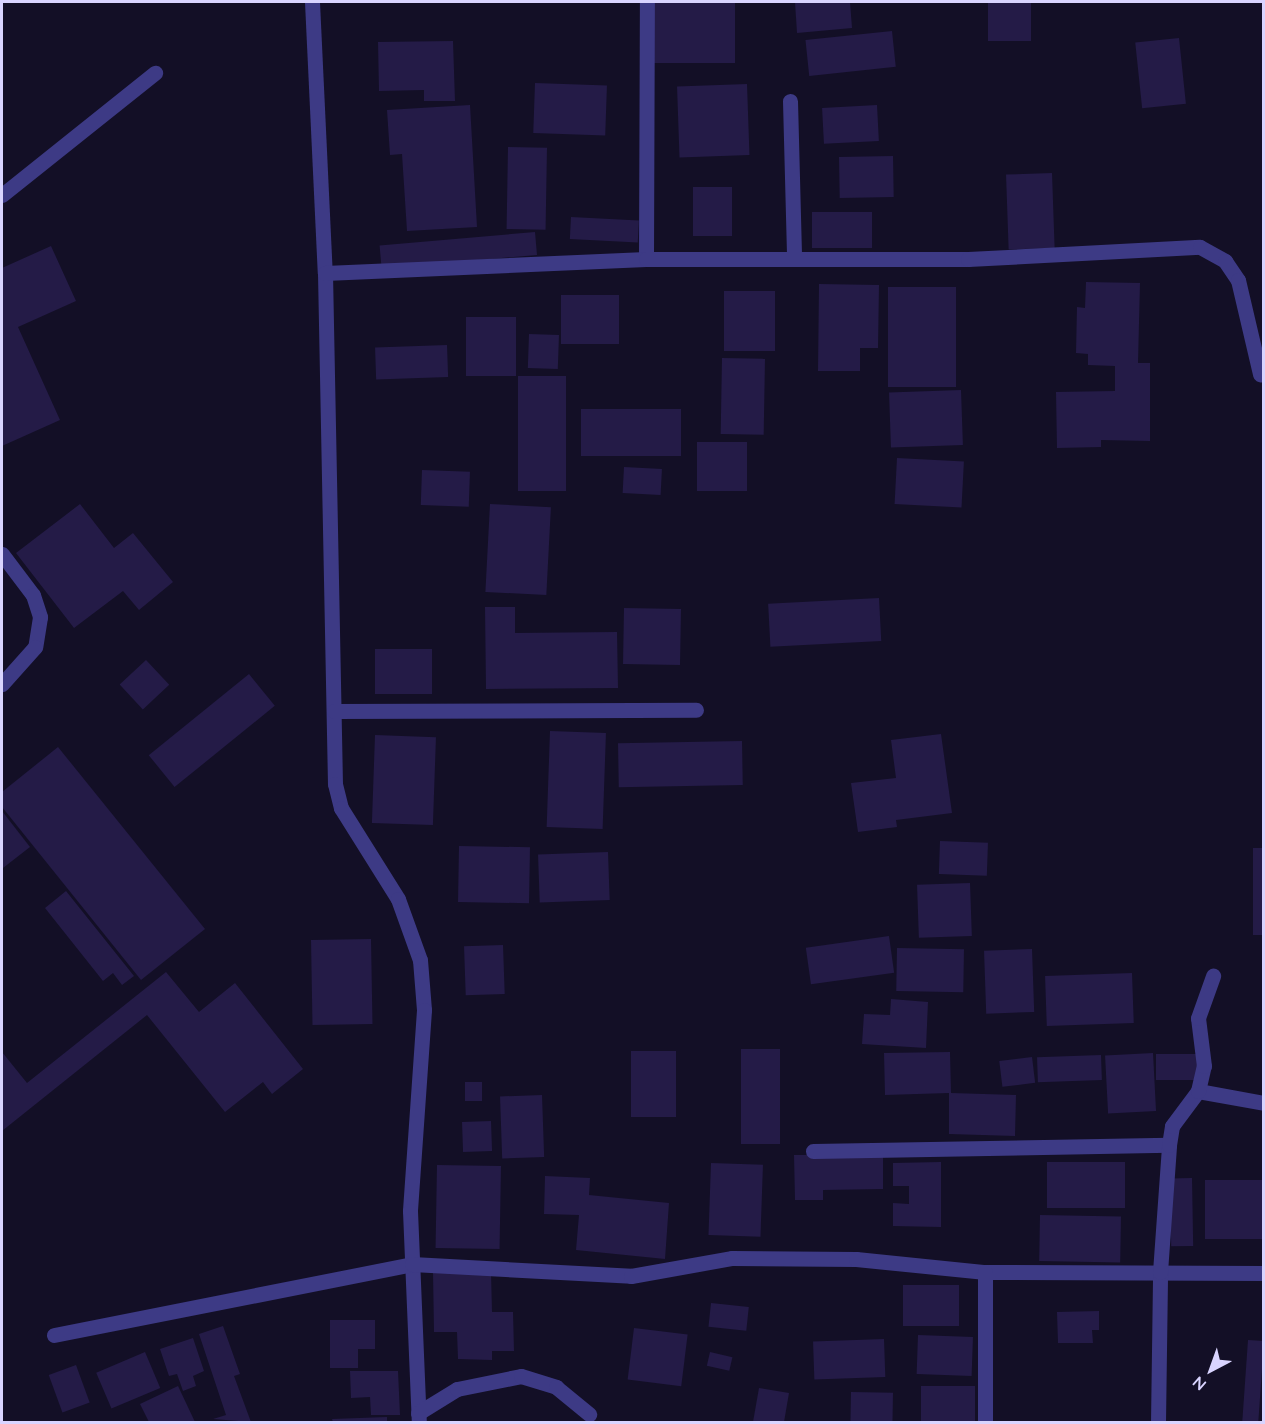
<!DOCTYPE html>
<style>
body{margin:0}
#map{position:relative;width:1265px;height:1424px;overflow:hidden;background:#130f26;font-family:Quicksand,sans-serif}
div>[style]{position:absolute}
.building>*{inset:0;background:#241b47;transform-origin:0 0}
.lane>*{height:15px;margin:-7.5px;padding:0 7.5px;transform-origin:7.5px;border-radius:7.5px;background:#3d3a85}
.street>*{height:15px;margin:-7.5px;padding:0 7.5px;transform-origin:7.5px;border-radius:7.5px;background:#3d3a85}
span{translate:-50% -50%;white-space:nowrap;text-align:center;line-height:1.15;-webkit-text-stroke:4.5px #130f26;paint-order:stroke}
.frame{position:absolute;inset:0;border:3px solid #d9d4ff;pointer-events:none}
.north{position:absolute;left:1181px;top:1340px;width:60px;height:60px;-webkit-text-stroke:4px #130f26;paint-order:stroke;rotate:221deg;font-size:16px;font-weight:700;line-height:24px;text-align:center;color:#d9d4ff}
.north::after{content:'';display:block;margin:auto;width:21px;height:27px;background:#d9d4ff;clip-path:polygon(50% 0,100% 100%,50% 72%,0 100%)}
</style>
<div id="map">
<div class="building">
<div style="left:653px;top:2px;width:82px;height:61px"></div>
<div style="clip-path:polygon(795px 2px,850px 2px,852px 28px,797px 33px)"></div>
<div style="left:988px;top:2px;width:43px;height:39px"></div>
<div style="left:892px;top:31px;width:36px;height:87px;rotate:84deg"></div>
<div style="left:1179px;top:38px;width:66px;height:44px;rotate:84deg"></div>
<div style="clip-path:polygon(453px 41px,455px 101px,424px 101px,424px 90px,379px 91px,378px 42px)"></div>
<div style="left:535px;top:83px;width:72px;height:50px;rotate:2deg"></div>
<div style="left:747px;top:84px;width:71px;height:70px;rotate:88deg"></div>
<div style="clip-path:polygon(470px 105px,477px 227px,407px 231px,402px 154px,390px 155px,387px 110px)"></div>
<div style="left:877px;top:105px;width:36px;height:55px;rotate:87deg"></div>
<div style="left:508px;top:147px;width:39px;height:82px;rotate:1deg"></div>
<div style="left:893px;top:156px;width:41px;height:54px;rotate:89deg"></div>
<div style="left:1052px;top:173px;width:75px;height:46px;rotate:88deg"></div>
<div style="left:693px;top:187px;width:39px;height:49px"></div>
<div style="left:812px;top:212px;width:60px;height:36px"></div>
<div style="left:571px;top:217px;width:68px;height:22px;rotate:3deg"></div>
<div style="left:535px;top:232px;width:23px;height:156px;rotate:85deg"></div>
<div style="clip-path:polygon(51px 246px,76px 301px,18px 327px,60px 420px,2px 446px,2px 268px)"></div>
<div style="clip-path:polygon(1086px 282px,1140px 283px,1138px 363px,1150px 363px,1150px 441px,1101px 440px,1101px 447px,1057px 448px,1056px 392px,1115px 391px,1115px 366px,1088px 365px,1088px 354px,1076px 353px,1077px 307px,1085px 308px)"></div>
<div style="clip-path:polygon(819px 284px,879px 285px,878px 348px,860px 348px,860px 371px,818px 371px)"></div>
<div style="left:888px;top:287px;width:68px;height:100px"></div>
<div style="left:724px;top:291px;width:51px;height:60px"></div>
<div style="left:561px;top:295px;width:58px;height:49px"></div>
<div style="left:466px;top:317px;width:50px;height:59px"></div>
<div style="left:529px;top:334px;width:30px;height:34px;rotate:2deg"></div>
<div style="left:447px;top:345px;width:32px;height:72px;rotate:88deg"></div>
<div style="left:722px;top:358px;width:43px;height:76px;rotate:1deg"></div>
<div style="left:518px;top:376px;width:48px;height:115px"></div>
<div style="left:961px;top:390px;width:55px;height:72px;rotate:88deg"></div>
<div style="left:581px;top:409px;width:100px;height:47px"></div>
<div style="left:697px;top:442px;width:50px;height:49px"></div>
<div style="left:897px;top:458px;width:67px;height:46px;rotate:3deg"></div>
<div style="left:624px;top:467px;width:38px;height:26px;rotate:3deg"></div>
<div style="left:422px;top:470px;width:48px;height:35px;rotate:2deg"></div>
<div style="clip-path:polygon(80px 504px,114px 548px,133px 533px,173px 582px,139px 610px,123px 591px,74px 628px,16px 553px)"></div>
<div style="left:490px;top:504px;width:61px;height:88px;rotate:3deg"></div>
<div style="left:879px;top:598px;width:43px;height:111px;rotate:87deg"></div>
<div style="clip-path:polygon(485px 607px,515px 607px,515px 633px,617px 632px,618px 688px,486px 689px)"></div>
<div style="left:624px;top:608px;width:57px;height:56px;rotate:1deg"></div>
<div style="left:375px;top:649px;width:57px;height:45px"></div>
<div style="left:146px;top:660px;width:34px;height:36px;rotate:47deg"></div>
<div style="left:249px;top:674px;width:41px;height:129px;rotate:51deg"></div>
<div style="left:550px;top:731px;width:56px;height:96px;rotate:2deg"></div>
<div style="clip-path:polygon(941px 734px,952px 813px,896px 820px,897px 827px,858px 832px,851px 783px,896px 778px,891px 740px)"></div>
<div style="left:375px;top:735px;width:61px;height:88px;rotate:2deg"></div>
<div style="left:742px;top:741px;width:44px;height:124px;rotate:89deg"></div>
<div style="clip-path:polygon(58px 747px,205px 929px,141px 980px,2px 807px,2px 792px)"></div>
<div style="clip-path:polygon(2px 811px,30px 847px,3px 868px,2px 865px)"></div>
<div style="left:940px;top:841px;width:48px;height:33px;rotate:2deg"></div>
<div style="left:459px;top:846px;width:71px;height:56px;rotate:1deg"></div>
<div style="left:1253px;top:848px;width:11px;height:87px"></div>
<div style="left:608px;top:852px;width:48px;height:70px;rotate:88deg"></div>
<div style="left:970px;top:883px;width:53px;height:53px;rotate:88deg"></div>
<div style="clip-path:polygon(66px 891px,134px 976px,122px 985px,113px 973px,103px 981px,45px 908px)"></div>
<div style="left:889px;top:936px;width:37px;height:84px;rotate:82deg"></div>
<div style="left:371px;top:939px;width:85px;height:60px;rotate:89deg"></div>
<div style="left:503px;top:945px;width:49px;height:39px;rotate:88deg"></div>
<div style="left:897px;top:948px;width:67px;height:43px;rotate:1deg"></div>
<div style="left:1032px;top:949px;width:63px;height:48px;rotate:88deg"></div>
<div style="clip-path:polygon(166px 972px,199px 1012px,235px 983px,303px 1069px,272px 1094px,263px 1082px,225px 1112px,147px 1015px,2px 1131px,2px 1052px,27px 1083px)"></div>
<div style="left:1132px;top:973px;width:50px;height:87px;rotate:88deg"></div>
<div style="clip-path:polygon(891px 999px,928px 1002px,926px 1048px,862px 1044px,864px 1014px,890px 1015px)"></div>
<div style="left:741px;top:1049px;width:39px;height:95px"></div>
<div style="left:631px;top:1051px;width:45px;height:66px"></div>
<div style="clip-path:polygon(950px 1052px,951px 1093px,1016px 1095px,1015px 1136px,949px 1134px,949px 1093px,885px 1095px,884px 1053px)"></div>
<div style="left:1153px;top:1053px;width:58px;height:48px;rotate:87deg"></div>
<div style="left:1197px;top:1054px;width:26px;height:41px;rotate:90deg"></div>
<div style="left:1101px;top:1055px;width:25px;height:64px;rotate:88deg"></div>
<div style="left:1032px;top:1057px;width:26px;height:33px;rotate:83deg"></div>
<div style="left:465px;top:1082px;width:17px;height:19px"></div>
<div style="left:542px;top:1095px;width:62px;height:42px;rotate:88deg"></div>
<div style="left:491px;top:1121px;width:30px;height:29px;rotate:88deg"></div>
<div style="clip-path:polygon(794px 1155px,883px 1155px,883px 1189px,823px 1190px,823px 1200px,795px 1200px)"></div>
<div style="clip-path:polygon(941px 1162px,941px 1227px,893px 1226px,893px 1203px,909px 1204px,909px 1186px,893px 1186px,893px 1163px)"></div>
<div style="left:1125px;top:1162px;width:46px;height:78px;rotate:90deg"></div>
<div style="left:711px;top:1163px;width:52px;height:72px;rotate:2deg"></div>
<div style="left:437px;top:1165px;width:64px;height:83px;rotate:1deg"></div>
<div style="clip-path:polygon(545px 1176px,590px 1178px,589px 1195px,669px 1203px,665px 1259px,576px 1250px,579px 1215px,544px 1214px)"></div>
<div style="left:1192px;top:1178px;width:68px;height:22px;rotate:89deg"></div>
<div style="left:1205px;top:1180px;width:59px;height:59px"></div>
<div style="left:1040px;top:1215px;width:81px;height:46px;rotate:1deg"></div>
<div style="clip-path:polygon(433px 1272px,491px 1272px,492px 1312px,513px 1312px,514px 1351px,492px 1351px,492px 1360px,458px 1359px,457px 1332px,434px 1332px)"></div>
<div style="left:903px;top:1285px;width:56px;height:41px"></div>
<div style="left:711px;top:1303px;width:38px;height:24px;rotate:6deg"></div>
<div style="clip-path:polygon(1099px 1311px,1099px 1330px,1092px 1330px,1093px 1343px,1058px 1343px,1057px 1312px)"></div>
<div style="clip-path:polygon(330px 1320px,375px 1320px,375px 1349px,358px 1349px,358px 1368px,330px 1368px)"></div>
<div style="clip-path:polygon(223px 1326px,240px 1374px,234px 1376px,251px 1422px,213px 1419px,226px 1415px,199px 1334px)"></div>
<div style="left:634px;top:1328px;width:54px;height:52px;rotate:7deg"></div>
<div style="left:918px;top:1335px;width:55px;height:39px;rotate:2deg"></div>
<div style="clip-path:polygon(193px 1338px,204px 1371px,193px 1376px,196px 1386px,183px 1391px,177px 1374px,169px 1376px,160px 1349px)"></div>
<div style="left:884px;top:1339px;width:38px;height:71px;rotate:88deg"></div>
<div style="left:1248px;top:1340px;width:16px;height:82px;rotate:4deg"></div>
<div style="left:145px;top:1352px;width:39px;height:53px;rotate:67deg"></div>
<div style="left:710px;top:1352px;width:23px;height:14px;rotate:13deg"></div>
<div style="left:76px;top:1365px;width:40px;height:29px;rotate:70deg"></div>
<div style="clip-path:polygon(350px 1371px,398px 1371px,400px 1415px,371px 1415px,370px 1397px,351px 1398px)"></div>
<div style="clip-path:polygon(178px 1386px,195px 1422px,149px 1422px,140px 1404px)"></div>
<div style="left:921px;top:1386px;width:54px;height:36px"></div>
<div style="clip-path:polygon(759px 1388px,789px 1393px,784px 1422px,753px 1422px)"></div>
<div style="left:851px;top:1392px;width:42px;height:30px;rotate:1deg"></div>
<div style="clip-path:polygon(387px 1417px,387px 1422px,333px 1422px,332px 1419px)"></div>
</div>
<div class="lane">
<div style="left:2px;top:195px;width:196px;rotate:-38.6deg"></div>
<div style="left:2px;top:554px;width:51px;rotate:52.9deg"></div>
<div style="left:33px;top:595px;width:23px;rotate:72deg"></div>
<div style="left:40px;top:617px;width:30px;rotate:99deg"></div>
<div style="left:35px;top:647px;width:50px;rotate:131.7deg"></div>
</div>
<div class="street">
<div style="left:312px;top:2px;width:271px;rotate:87.3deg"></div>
<div style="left:325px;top:273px;width:511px;rotate:88.88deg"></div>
<div style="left:335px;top:784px;width:25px;rotate:76deg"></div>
<div style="left:341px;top:808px;width:107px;rotate:57.9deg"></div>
<div style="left:398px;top:899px;width:65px;rotate:70.2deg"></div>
<div style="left:420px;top:960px;width:50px;rotate:85.4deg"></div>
<div style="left:424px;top:1010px;width:201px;rotate:94deg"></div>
<div style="left:410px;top:1211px;width:211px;rotate:87.6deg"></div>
<div style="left:790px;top:101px;width:156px;rotate:88.5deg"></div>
<div style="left:646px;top:259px;width:257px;rotate:-89.8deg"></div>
<div style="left:325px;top:273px;width:321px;rotate:-2.5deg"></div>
<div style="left:646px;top:259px;width:322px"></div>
<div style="left:968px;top:259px;width:232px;rotate:-3deg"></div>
<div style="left:1200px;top:247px;width:29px;rotate:29deg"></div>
<div style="left:1225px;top:261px;width:23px;rotate:56deg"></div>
<div style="left:1238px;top:280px;width:97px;rotate:76.8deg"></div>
<div style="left:334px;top:711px;width:362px;rotate:-0.2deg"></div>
<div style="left:1198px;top:1091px;width:67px;rotate:10.3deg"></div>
<div style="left:813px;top:1151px;width:356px;rotate:-1deg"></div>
<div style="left:54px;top:1335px;width:365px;rotate:-11.2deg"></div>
<div style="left:412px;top:1264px;width:219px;rotate:3.1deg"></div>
<div style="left:631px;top:1276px;width:103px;rotate:-10.1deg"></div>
<div style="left:732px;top:1258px;width:124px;rotate:0.5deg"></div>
<div style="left:856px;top:1259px;width:130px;rotate:5.8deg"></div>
<div style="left:985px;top:1272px;width:279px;rotate:0.2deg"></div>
<div style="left:418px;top:1413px;width:46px;rotate:-31.6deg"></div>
<div style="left:457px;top:1389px;width:65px;rotate:-11.5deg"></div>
<div style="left:521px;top:1376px;width:37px;rotate:17deg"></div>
<div style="left:556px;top:1387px;width:43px;rotate:39.3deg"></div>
<div style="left:985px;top:1422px;width:150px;rotate:-90deg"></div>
<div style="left:1158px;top:1422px;width:150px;rotate:-89.2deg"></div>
<div style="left:1160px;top:1272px;width:127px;rotate:-85.9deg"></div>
<div style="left:1169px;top:1145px;width:19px;rotate:-81deg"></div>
<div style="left:1172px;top:1126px;width:44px;rotate:-53.4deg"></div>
<div style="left:1198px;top:1091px;width:26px;rotate:-77deg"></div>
<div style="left:1204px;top:1066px;width:48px;rotate:-97.1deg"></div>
<div style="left:1198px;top:1018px;width:45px;rotate:-70.3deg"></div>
</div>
<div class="frame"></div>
<div class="north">N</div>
</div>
